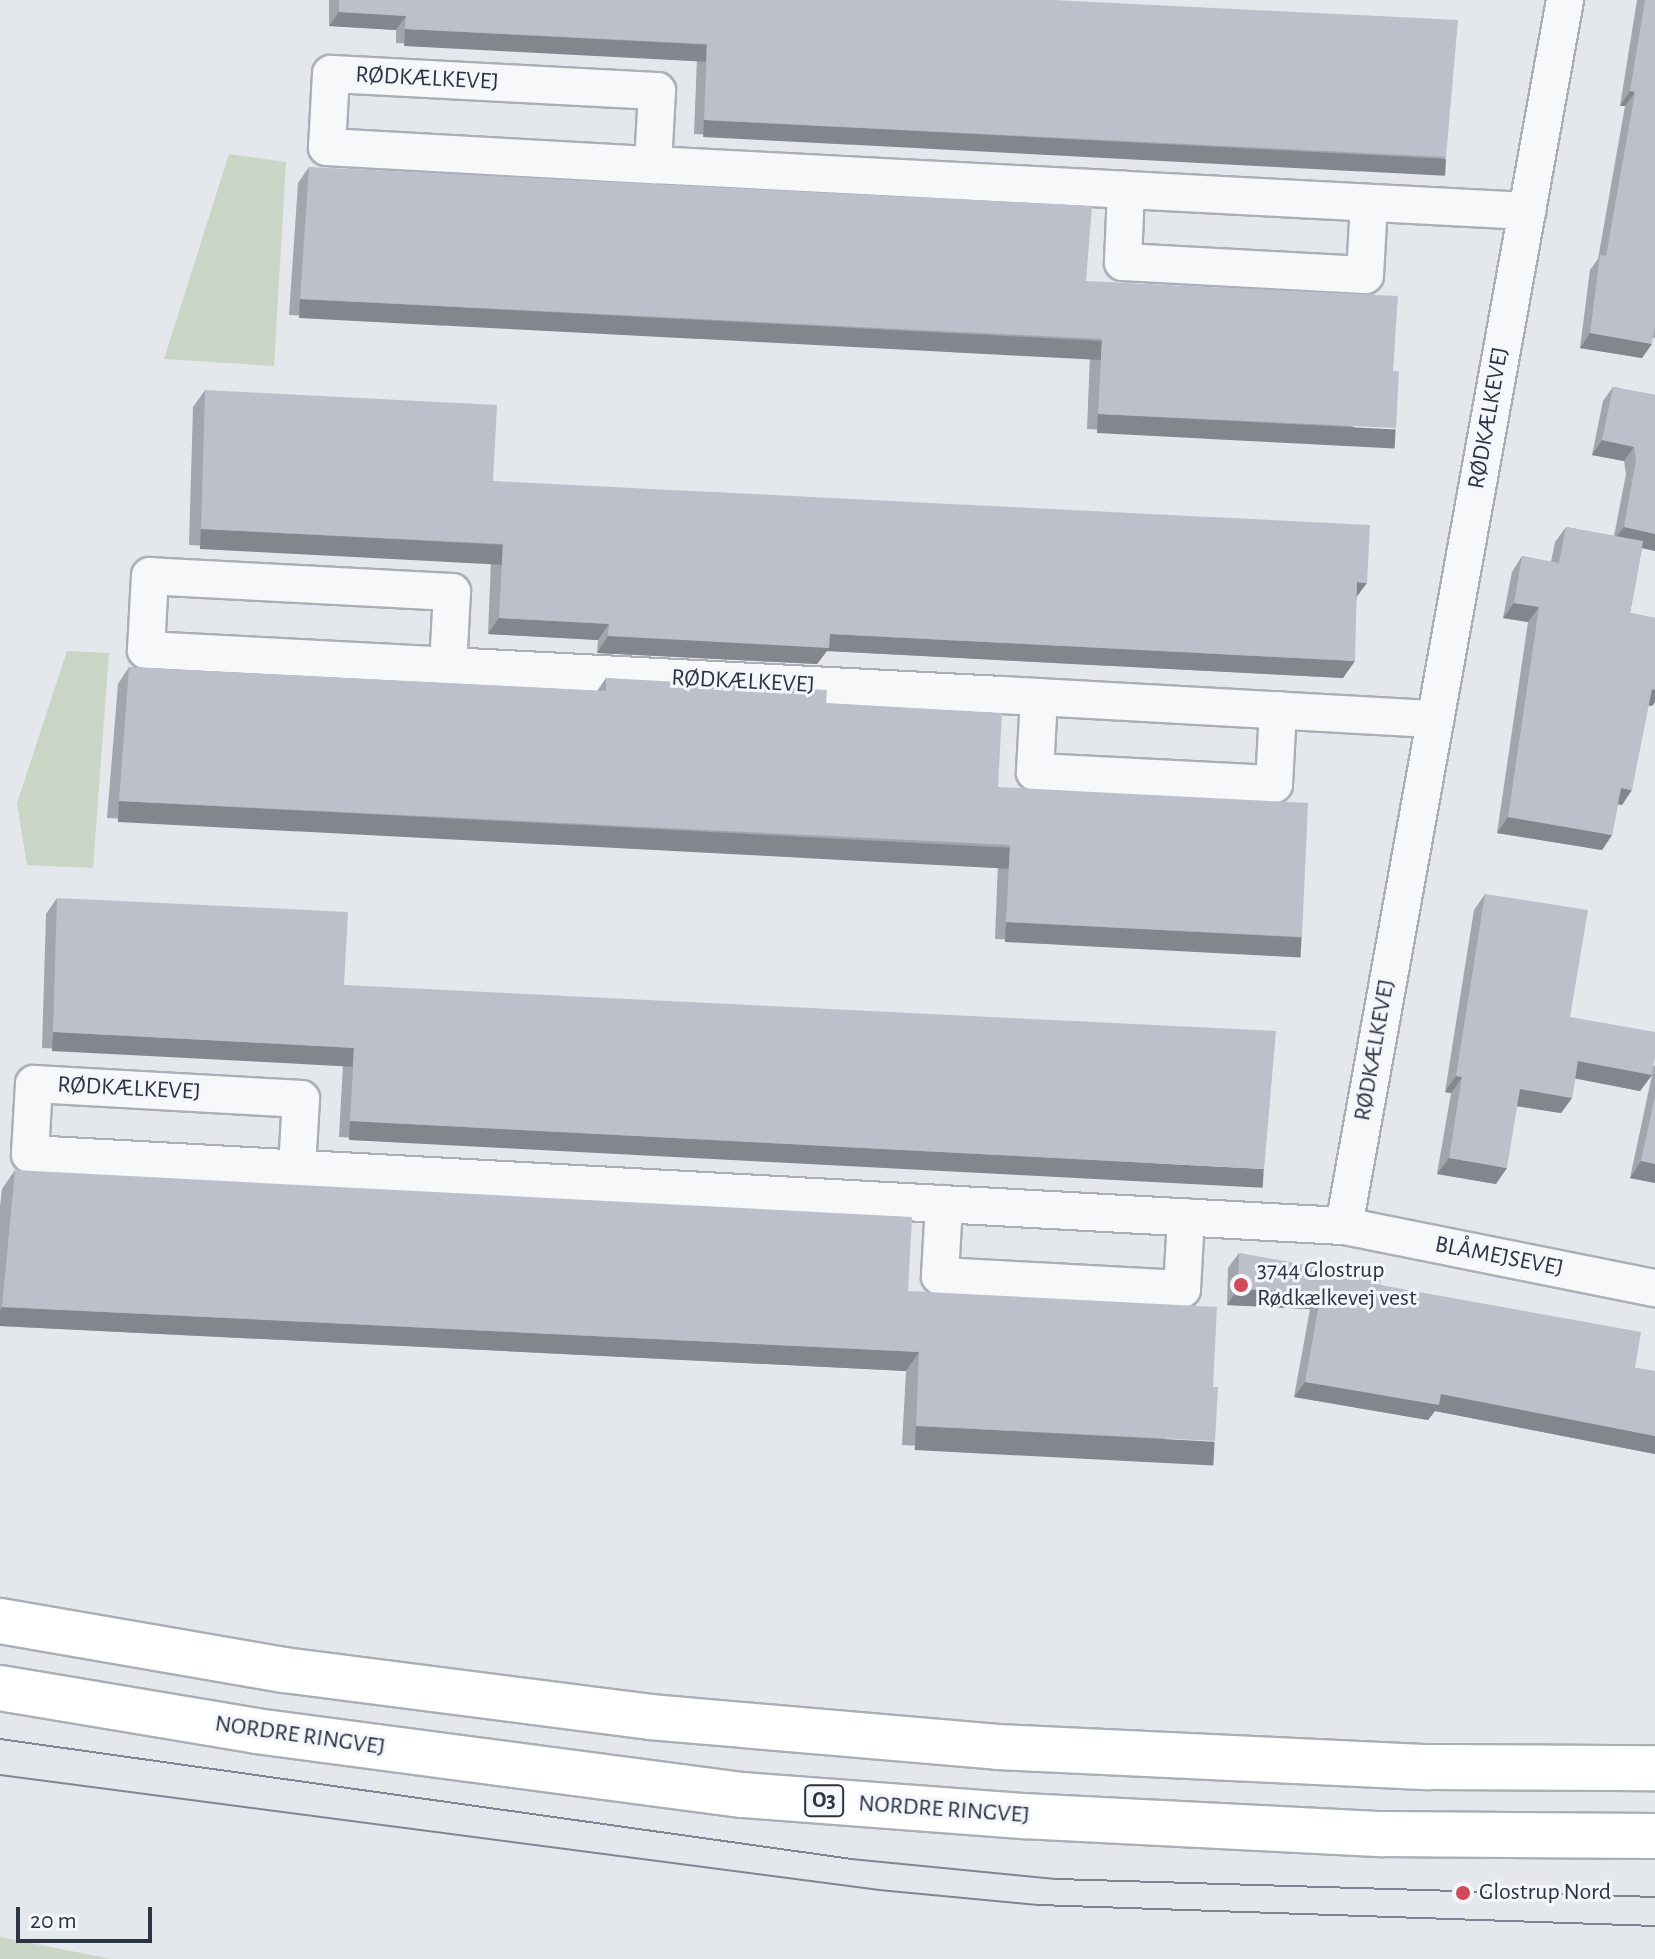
<!DOCTYPE html>
<meta charset="utf-8">
<style>
body{margin:0}
#map{position:relative;width:1655px;height:1959px;overflow:hidden;background:#e4e7ec;font-family:"Alegreya Sans",sans-serif}
div>[style]{position:absolute}
.green>*{inset:0;background:#c9d6c5}
.roads{filter:drop-shadow(2px 0 #a9aeb7) drop-shadow(-2px 0 #a9aeb7) drop-shadow(0 2px #a9aeb7) drop-shadow(0 -2px #a9aeb7)}
.minor>*{height:36px;margin:-18px;padding:0 18px;transform-origin:18px;border-radius:18px;background:#f7f8fa}
.primary>*{height:44px;margin:-22px;padding:0 22px;transform-origin:22px;border-radius:22px;background:#fff}
.tram>*{height:2px;margin:-1px;padding:0 1px;transform-origin:1px;border-radius:1px;background:#7d8696}
.wall>*{inset:0;background:#a1a5ae}
.shaded-wall>*{inset:0;background:#83868d;transform-origin:0 0}
.building>*{inset:0;background:#bbc0ca}
.dots>*{width:22px;height:22px;translate:-50% -50%;box-sizing:border-box;border:4px solid #f4f6f9;border-radius:50%}
span{translate:-50% -50%;white-space:nowrap;text-align:center;line-height:1.15;-webkit-text-stroke:6px #f4f6f9;paint-order:stroke}
.shield-label span{padding:2px 6px;background:#f4f6f9;border:2px solid;border-radius:6px;-webkit-text-stroke-width:0}
.shield-label{font-size:22px;color:#2b3445;font-weight:700}
.street-label{font-size:24px;color:#2b3445}
.poi-label{font-size:24px;color:#2b3445}
.left{translate:0 -50%;text-align:left}
.scale{position:absolute;left:16px;top:1907px;width:136px;height:36px;box-sizing:border-box;border:4px solid #2b3445;border-top:0;padding-left:10px;font-size:24px;line-height:28px;white-space:nowrap;color:#2b3445;-webkit-text-stroke:6px #f4f6f9;paint-order:stroke}
</style>
<div id="map">
<div class="green">
<div style="clip-path:polygon(229px 154px,286px 162px,274px 366px,164px 359px)"></div>
<div style="clip-path:polygon(67px 651px,109px 653px,93px 868px,27px 865px,17px 803px)"></div>
<div style="clip-path:polygon(0 1937px,111px 1959px,0 1959px)"></div>
</div>
<div class="roads">
<div class="minor">
<div style="left:653px;top:165px;width:74px;rotate:-86.9deg"></div>
<div style="left:657px;top:91px;width:326px;rotate:-177deg"></div>
<div style="left:331px;top:74px;width:73px;rotate:93.1deg"></div>
<div style="left:327px;top:147px;width:326px;rotate:3.2deg"></div>
<div style="left:653px;top:165px;width:439px;rotate:3deg"></div>
<div style="left:1091px;top:188px;width:35px;rotate:3deg"></div>
<div style="left:1126px;top:190px;width:402px;rotate:3deg"></div>
<div style="left:1126px;top:190px;width:72px;rotate:92.4deg"></div>
<div style="left:1123px;top:262px;width:242px;rotate:3.1deg"></div>
<div style="left:1365px;top:275px;width:72px;rotate:-86.8deg"></div>
<div style="left:448px;top:666px;width:74px;rotate:-86.9deg"></div>
<div style="left:452px;top:592px;width:302px;rotate:-177deg"></div>
<div style="left:150px;top:576px;width:74px;rotate:93.1deg"></div>
<div style="left:146px;top:650px;width:302px;rotate:3deg"></div>
<div style="left:448px;top:666px;width:555px;rotate:3deg"></div>
<div style="left:1002px;top:695px;width:434px;rotate:3.2deg"></div>
<div style="left:1039px;top:697px;width:75px;rotate:93.1deg"></div>
<div style="left:1035px;top:772px;width:239px;rotate:2.9deg"></div>
<div style="left:1274px;top:784px;width:74px;rotate:-86.9deg"></div>
<div style="left:297px;top:1168px;width:69px;rotate:-86.7deg"></div>
<div style="left:301px;top:1099px;width:267px;rotate:-176.8deg"></div>
<div style="left:34px;top:1084px;width:70px;rotate:93.3deg"></div>
<div style="left:30px;top:1154px;width:1316px;rotate:3.14deg"></div>
<div style="left:1344px;top:1226px;width:317px;rotate:11.3deg"></div>
<div style="left:944px;top:1204px;width:72px;rotate:93.2deg"></div>
<div style="left:940px;top:1276px;width:242px;rotate:3.1deg"></div>
<div style="left:1182px;top:1289px;width:72px;rotate:-86.8deg"></div>
<div style="left:1344px;top:1226px;width:1246px;rotate:-79.78deg"></div>
</div>
<div class="primary">
<div style="left:0;top:1621px;width:288px;rotate:9.8deg"></div>
<div style="left:284px;top:1670px;width:369px;rotate:7.3deg"></div>
<div style="left:650px;top:1717px;width:349px;rotate:4.9deg"></div>
<div style="left:998px;top:1747px;width:431px;rotate:2.7deg"></div>
<div style="left:1429px;top:1767px;width:226px;rotate:0.3deg"></div>
<div style="left:0;top:1688px;width:260px;rotate:9.5deg"></div>
<div style="left:256px;top:1731px;width:491px;rotate:7.5deg"></div>
<div style="left:743px;top:1795px;width:281px;rotate:4.3deg"></div>
<div style="left:1023px;top:1816px;width:360px;rotate:2.9deg"></div>
<div style="left:1383px;top:1834px;width:272px;rotate:0.4deg"></div>
</div>
</div>
<div class="tram">
<div style="left:0;top:1739px;width:860px;rotate:8.02deg"></div>
<div style="left:852px;top:1859px;width:206px;rotate:5.6deg"></div>
<div style="left:1057px;top:1879px;width:598px;rotate:1.72deg"></div>
<div style="left:0;top:1775px;width:887px;rotate:7.45deg"></div>
<div style="left:880px;top:1890px;width:160px;rotate:5.4deg"></div>
<div style="left:1039px;top:1905px;width:616px;rotate:1.95deg"></div>
</div>
<div class="wall">
<div style="clip-path:polygon(329px 0,1052px 0,1446px 157px,1436px 171px,694px 134px,697px 58px,396px 43px,396px 30px,329px 26px)"></div>
<div style="clip-path:polygon(1637px 0,1655px 0,1655px 338px,1653px 338px,1642px 358px,1580px 348px,1590px 270px,1598px 259px,1625px 106px,1620px 106px)"></div>
<div style="clip-path:polygon(309px 167px,1086px 281px,1385px 444px,1087px 429px,1090px 355px,289px 315px,298px 183px)"></div>
<div style="clip-path:polygon(1613px 387px,1655px 395px,1655px 551px,1642px 548px,1630px 613px,1655px 618px,1655px 702px,1652px 706px,1648px 706px,1622px 805px,1618px 804px,1612px 835px,1602px 850px,1497px 833px,1528px 622px,1503px 618px,1512px 572px,1522px 556px,1551px 562px,1555px 542px,1566px 527px,1614px 536px,1626px 474px,1624px 461px,1592px 455px,1603px 401px)"></div>
<div style="clip-path:polygon(205px 390px,493px 481px,1357px 597px,1343px 678px,827px 651px,817px 664px,597px 653px,598px 640px,488px 634px,491px 560px,189px 545px,193px 407px)"></div>
<div style="clip-path:polygon(129px 667px,597px 691px,606px 678px,826px 703px,1302px 937px,1291px 954px,995px 939px,998px 862px,107px 818px,118px 684px)"></div>
<div style="clip-path:polygon(1485px 894px,1570px 1017px,1653px 1067px,1655px 1065px,1655px 1183px,1630px 1178px,1652px 1075px,1640px 1091px,1575px 1078px,1572px 1098px,1561px 1113px,1517px 1106px,1496px 1184px,1437px 1174px,1451px 1093px,1445px 1092px,1474px 910px)"></div>
<div style="clip-path:polygon(57px 898px,344px 985px,1253px 1185px,339px 1137px,343px 1064px,42px 1048px,46px 914px)"></div>
<div style="clip-path:polygon(15px 1170px,908px 1291px,1202px 1460px,902px 1445px,906px 1371px,0 1326px,0 1207px,2px 1189px)"></div>
<div style="clip-path:polygon(1239px 1253px,1380px 1285px,1635px 1368px,1655px 1371px,1655px 1454px,1435px 1411px,1428px 1420px,1294px 1397px,1310px 1309px,1227px 1305px,1228px 1268px)"></div>
</div>
<div class="shaded-wall">
<div style="clip-path:polygon(339px 12px,406px 16px,396px 30px,329px 26px)"></div>
<div style="left:405px;top:29px;width:302px;height:17px;rotate:3deg"></div>
<div style="clip-path:polygon(1630px 91px,1635px 92px,1625px 106px,1620px 106px)"></div>
<div style="left:704px;top:120px;width:743px;height:17px;rotate:3deg"></div>
<div style="left:300px;top:299px;width:803px;height:19px;rotate:3deg"></div>
<div style="clip-path:polygon(1590px 333px,1652px 344px,1642px 358px,1580px 348px)"></div>
<div style="left:1098px;top:414px;width:298px;height:19px;rotate:3deg"></div>
<div style="clip-path:polygon(1602px 440px,1634px 447px,1624px 461px,1592px 455px)"></div>
<div style="clip-path:polygon(1624px 527px,1655px 534px,1655px 551px,1613px 541px)"></div>
<div style="left:201px;top:529px;width:302px;height:20px;rotate:3deg"></div>
<div style="clip-path:polygon(1357px 582px,1367px 583px,1355px 599px)"></div>
<div style="clip-path:polygon(1514px 603px,1539px 607px,1528px 622px,1503px 618px)"></div>
<div style="clip-path:polygon(499px 618px,609px 624px,598px 640px,488px 634px)"></div>
<div style="clip-path:polygon(830px 634px,1355px 661px,1343px 678px,827px 651px,817px 664px,597px 653px,608px 636px)"></div>
<div style="clip-path:polygon(1652px 689px,1655px 690px,1655px 702px,1652px 706px,1641px 704px)"></div>
<div style="clip-path:polygon(1621px 788px,1632px 790px,1622px 805px,1610px 803px)"></div>
<div style="left:119px;top:801px;width:892px;height:21px;rotate:3deg"></div>
<div style="clip-path:polygon(1508px 817px,1612px 835px,1602px 850px,1497px 833px)"></div>
<div style="left:1006px;top:922px;width:296px;height:20px;rotate:3deg"></div>
<div style="left:53px;top:1032px;width:301px;height:19px;rotate:3deg"></div>
<div style="clip-path:polygon(1578px 1061px,1652px 1075px,1640px 1091px,1567px 1077px)"></div>
<div style="clip-path:polygon(1456px 1076px,1462px 1077px,1451px 1093px,1445px 1092px)"></div>
<div style="clip-path:polygon(1520px 1089px,1572px 1098px,1561px 1113px,1509px 1105px)"></div>
<div style="left:350px;top:1121px;width:915px;height:19px;rotate:3deg"></div>
<div style="clip-path:polygon(1449px 1158px,1507px 1168px,1496px 1184px,1437px 1174px)"></div>
<div style="clip-path:polygon(1641px 1161px,1655px 1164px,1655px 1183px,1630px 1178px)"></div>
<div style="clip-path:polygon(1238px 1289px,1321px 1293px,1310px 1309px,1227px 1305px)"></div>
<div style="clip-path:polygon(2px 1307px,919px 1352px,906px 1371px,0 1326px,0 1311px)"></div>
<div style="clip-path:polygon(1305px 1382px,1441px 1394px,1655px 1436px,1655px 1454px,1435px 1411px,1428px 1420px,1294px 1397px)"></div>
<div style="left:916px;top:1426px;width:299px;height:24px;rotate:3deg"></div>
</div>
<div class="building">
<div style="clip-path:polygon(339px 0,1052px 0,1458px 20px,1446px 157px,704px 120px,707px 44px,405px 29px,406px 16px,339px 12px)"></div>
<div style="clip-path:polygon(1645px 0,1655px 0,1655px 326px,1652px 344px,1590px 333px,1600px 255px,1606px 256px,1635px 92px,1630px 91px)"></div>
<div style="clip-path:polygon(309px 167px,1092px 206px,1086px 281px,1398px 296px,1393px 371px,1399px 371px,1396px 428px,1098px 414px,1102px 339px,300px 299px)"></div>
<div style="clip-path:polygon(1613px 387px,1655px 395px,1655px 534px,1624px 527px,1636px 460px,1634px 447px,1602px 440px)"></div>
<div style="clip-path:polygon(205px 390px,497px 405px,493px 481px,1370px 525px,1367px 583px,1357px 582px,1355px 661px,830px 634px,829px 648px,608px 636px,609px 624px,499px 618px,503px 544px,201px 529px)"></div>
<div style="clip-path:polygon(1566px 527px,1643px 541px,1630px 613px,1655px 618px,1655px 690px,1652px 689px,1632px 790px,1621px 788px,1612px 835px,1508px 817px,1539px 607px,1514px 603px,1522px 556px,1559px 563px)"></div>
<div style="clip-path:polygon(129px 667px,606px 691px,606px 678px,827px 690px,826px 703px,1002px 713px,998px 787px,1308px 803px,1302px 937px,1006px 922px,1010px 845px,119px 801px)"></div>
<div style="clip-path:polygon(1485px 894px,1588px 910px,1570px 1017px,1655px 1032px,1655px 1057px,1652px 1075px,1578px 1061px,1572px 1098px,1520px 1089px,1507px 1168px,1449px 1158px,1462px 1077px,1456px 1076px)"></div>
<div style="clip-path:polygon(57px 898px,348px 912px,344px 985px,1276px 1031px,1264px 1169px,350px 1121px,354px 1048px,53px 1032px)"></div>
<div style="clip-path:polygon(1655px 1096px,1655px 1164px,1641px 1161px)"></div>
<div style="clip-path:polygon(15px 1170px,912px 1217px,908px 1291px,1217px 1307px,1213px 1387px,1218px 1387px,1215px 1441px,916px 1426px,919px 1352px,2px 1307px)"></div>
<div style="clip-path:polygon(1239px 1253px,1381px 1278px,1380px 1285px,1641px 1332px,1635px 1368px,1655px 1371px,1655px 1436px,1441px 1394px,1439px 1405px,1305px 1382px,1321px 1293px,1238px 1289px)"></div>
</div>
<div class="dots">
<div style="left:1241px;top:1285px;background:#d1495b"></div>
<div style="left:1463px;top:1893px;background:#d1495b"></div>
</div>
<div class="shield-label">
<span style="left:824px;top:1801px">O3</span>
</div>
<div class="street-label">
<span style="left:427px;top:79px;rotate:3deg">RØDKÆLKEVEJ</span>
<span style="left:1489px;top:418px;rotate:-80deg">RØDKÆLKEVEJ</span>
<span style="left:743px;top:682px;rotate:3deg">RØDKÆLKEVEJ</span>
<span style="left:1375px;top:1050px;rotate:-80deg">RØDKÆLKEVEJ</span>
<span style="left:129px;top:1089px;rotate:3deg">RØDKÆLKEVEJ</span>
<span style="left:1499px;top:1257px;rotate:11deg">BLÅMEJSEVEJ</span>
<span style="left:300px;top:1736px;rotate:8deg">NORDRE RINGVEJ</span>
<span style="left:944px;top:1810px;rotate:4deg">NORDRE RINGVEJ</span>
</div>
<div class="poi-label">
<span class="left" style="left:1257px;top:1285px">3744 Glostrup<br>Rødkælkevej vest</span>
<span class="left" style="left:1479px;top:1893px">Glostrup Nord</span>
</div>
<div class="scale">20 m</div>
</div>
